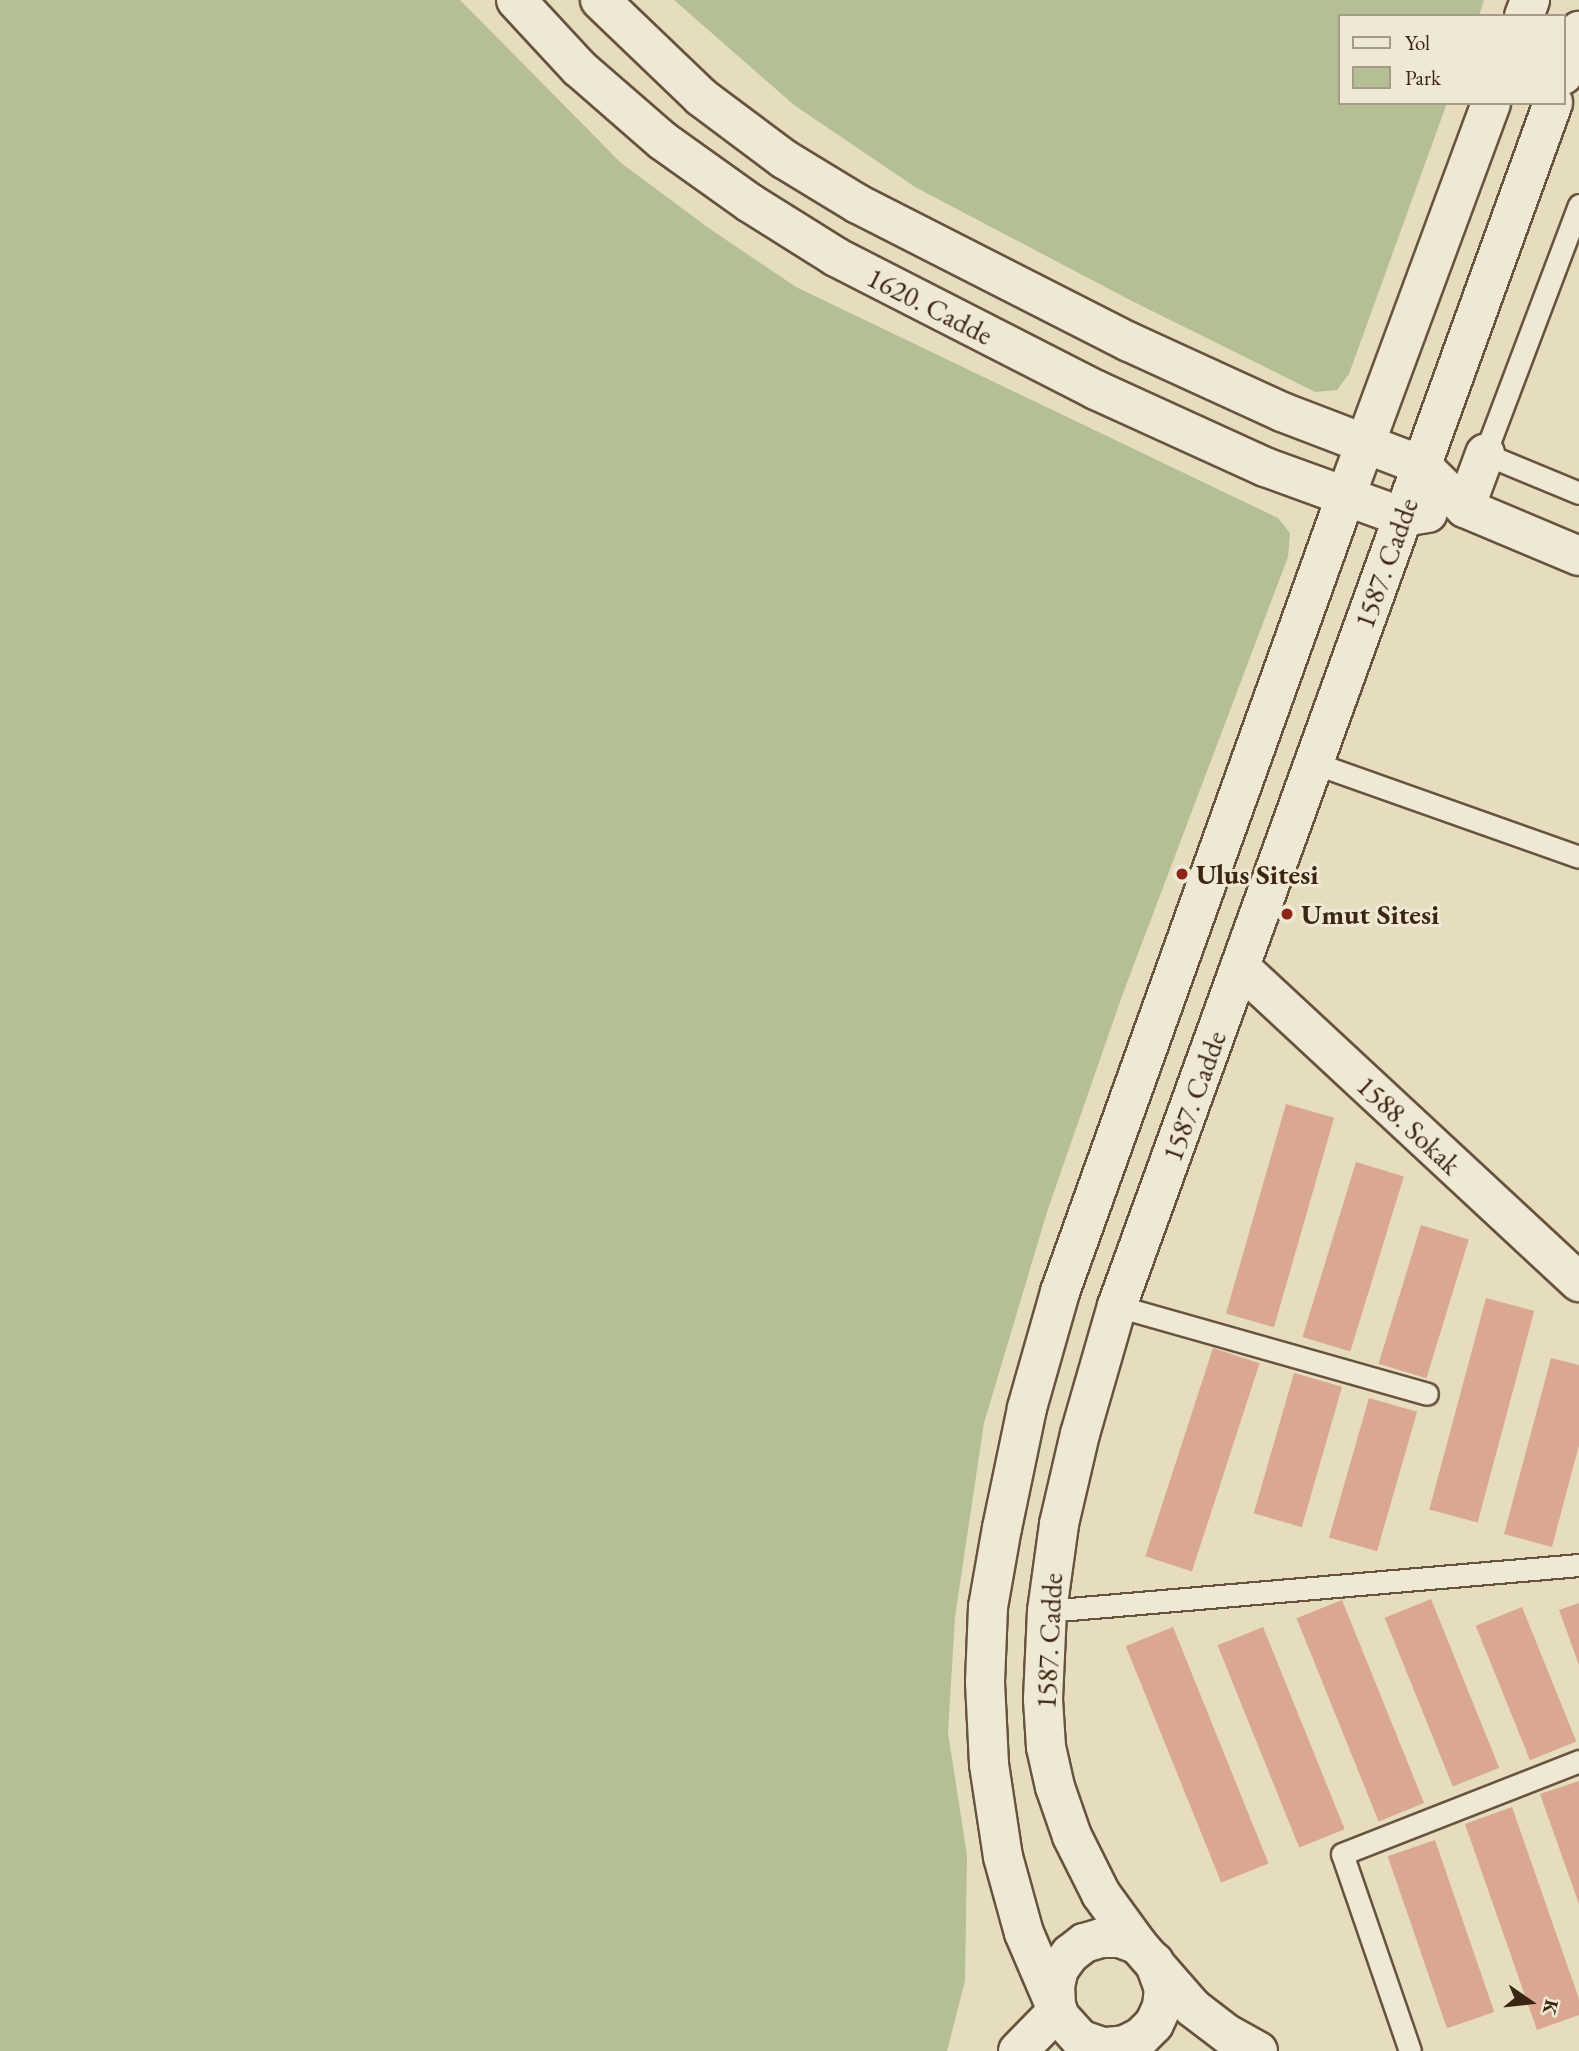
<!DOCTYPE html>
<style>
body{margin:0}
#map{position:relative;width:1579px;height:2051px;overflow:hidden;background:#e6dcbe;font-family:"EB Garamond",serif}
div>[style]{position:absolute}
.green>*{inset:0;background:#b4c093}
.building>*{inset:0;background:#daa890;transform-origin:0 0}
.roads{filter:drop-shadow(2px 0 #66543e) drop-shadow(-2px 0 #66543e) drop-shadow(0 2px #66543e) drop-shadow(0 -2px #66543e)}
.lane>*{height:21px;margin:-10.5px;padding:0 10.5px;transform-origin:10.5px;border-radius:10.5px;background:#efe8d5}
.street>*{height:38px;margin:-19px;padding:0 19px;transform-origin:19px;border-radius:19px;background:#efe8d5}
.secondary>*{height:38px;margin:-19px;padding:0 19px;transform-origin:19px;border-radius:19px;background:#efe8d5}
.dots>*{width:19px;height:19px;translate:-50% -50%;box-sizing:border-box;border:4px solid #efe8d5;border-radius:50%}
span{translate:-50% -50%;white-space:nowrap;text-align:center;line-height:1.15;-webkit-text-stroke:6px #efe8d5;paint-order:stroke}
.street-label{font-size:28px;color:#3b2613}
.poi-label{font-size:28px;color:#3b2613;font-weight:700}
.left{translate:0 -50%;text-align:left}
.legend{position:absolute;left:1338px;top:14px;width:228px;height:91px;box-sizing:border-box;background:#efe8d5;border:2px solid #a79a87;margin:0;padding:9px 12px;list-style:none;font-size:21px;color:#3b2613}
.legend li{display:flex;align-items:center;gap:14px;height:35px}
.legend b{width:35px;border:2px solid #a79a87}
.north{position:absolute;left:1495px;top:1967px;width:70px;height:70px;-webkit-text-stroke:5px #efe8d5;paint-order:stroke;rotate:104deg;font-size:19px;font-weight:700;line-height:28px;text-align:center;color:#3b2613}
.north::after{content:'';display:block;margin:auto;width:24px;height:32px;background:#3b2613;clip-path:polygon(50% 0,100% 100%,50% 72%,0 100%)}
</style>
<div id="map">
<div class="green">
<div style="clip-path:polygon(0 0,460px 0,621px 163px,710px 229px,796px 287px,1278px 518px,1290px 533px,1288px 557px,1122px 996px,1047px 1212px,984px 1423px,955px 1617px,948px 1733px,967px 1855px,965px 1981px,947px 2051px,0 2051px)"></div>
<div style="clip-path:polygon(674px 0,1484px 0,1479px 16px,1339px 16px,1339px 103px,1447px 103px,1349px 374px,1337px 390px,1315px 392px,1130px 300px,915px 187px,794px 105px)"></div>
</div>
<div class="building">
<div style="left:1286px;top:1104px;width:50px;height:218px;rotate:16deg"></div>
<div style="left:1356px;top:1162px;width:50px;height:183px;rotate:17deg"></div>
<div style="left:1421px;top:1225px;width:50px;height:145px;rotate:17deg"></div>
<div style="left:1486px;top:1298px;width:50px;height:219px;rotate:15deg"></div>
<div style="left:1213px;top:1348px;width:49px;height:219px;rotate:18deg"></div>
<div style="clip-path:polygon(1551px 1358px,1579px 1365px,1579px 1445px,1552px 1547px,1504px 1534px)"></div>
<div style="left:1294px;top:1373px;width:50px;height:146px;rotate:16deg"></div>
<div style="left:1369px;top:1398px;width:50px;height:145px;rotate:16deg"></div>
<div style="left:1431px;top:1599px;width:182px;height:50px;rotate:68deg"></div>
<div style="left:1342px;top:1600px;width:219px;height:49px;rotate:68deg"></div>
<div style="clip-path:polygon(1579px 1603px,1579px 1665px,1559px 1610px)"></div>
<div style="left:1522px;top:1607px;width:145px;height:50px;rotate:68deg"></div>
<div style="left:1173px;top:1627px;width:255px;height:51px;rotate:68deg"></div>
<div style="left:1263px;top:1627px;width:218px;height:49px;rotate:68deg"></div>
<div style="clip-path:polygon(1579px 1781px,1579px 1904px,1540px 1794px)"></div>
<div style="clip-path:polygon(1512px 1807px,1579px 1999px,1579px 2015px,1537px 2030px,1465px 1824px)"></div>
<div style="left:1435px;top:1840px;width:182px;height:50px;rotate:71deg"></div>
</div>
<div class="roads">
<div class="lane">
<div style="left:1579px;top:205px;width:266px;rotate:110.7deg"></div>
<div style="left:1485px;top:454px;width:102px;rotate:22.5deg"></div>
<div style="left:1314px;top:763px;width:281px;rotate:19.5deg"></div>
<div style="left:1117px;top:1306px;width:322px;rotate:15.8deg"></div>
<div style="left:1047px;top:1611px;width:534px;rotate:-4.94deg"></div>
<div style="left:1410px;top:2051px;width:208px;rotate:-109deg"></div>
<div style="left:1342px;top:1854px;width:255px;rotate:-21.4deg"></div>
</div>
<div class="street">
<div style="left:1465px;top:508px;width:58px;rotate:-69.7deg"></div>
<div style="left:1240px;top:967px;width:463px;rotate:42.9deg"></div>
</div>
<div class="secondary">
<div style="left:516px;top:0;width:93px;rotate:47.2deg"></div>
<div style="left:579px;top:68px;width:111px;rotate:41deg"></div>
<div style="left:663px;top:141px;width:107px;rotate:35.5deg"></div>
<div style="left:750px;top:203px;width:102px;rotate:32.1deg"></div>
<div style="left:836px;top:257px;width:292px;rotate:27.1deg"></div>
<div style="left:1096px;top:390px;width:186px;rotate:24.5deg"></div>
<div style="left:1265px;top:467px;width:147px;rotate:19.9deg"></div>
<div style="left:1403px;top:517px;width:25px;rotate:-9deg"></div>
<div style="left:600px;top:0;width:140px;rotate:43.8deg"></div>
<div style="left:701px;top:97px;width:104px;rotate:36.8deg"></div>
<div style="left:784px;top:159px;width:87px;rotate:31.3deg"></div>
<div style="left:858px;top:204px;width:304px;rotate:27deg"></div>
<div style="left:1129px;top:342px;width:168px;rotate:24.6deg"></div>
<div style="left:1282px;top:412px;width:149px;rotate:20.9deg"></div>
<div style="left:1421px;top:465px;width:62px;rotate:44.3deg"></div>
<div style="left:1465px;top:508px;width:124px;rotate:22.8deg"></div>
<div style="left:1524px;top:16px;width:17px;rotate:-69deg"></div>
<div style="left:1563px;top:75px;width:47px;rotate:-70deg"></div>
<div style="left:1056px;top:2004px;width:18px;rotate:-93deg"></div>
<div style="left:1055px;top:1986px;width:17px;rotate:-77deg"></div>
<div style="left:1059px;top:1969px;width:19px;rotate:-54deg"></div>
<div style="left:1070px;top:1954px;width:18px;rotate:-38deg"></div>
<div style="left:1084px;top:1943px;width:18px;rotate:-16deg"></div>
<div style="left:1101px;top:1938px;width:19px"></div>
<div style="left:1120px;top:1938px;width:19px;rotate:21deg"></div>
<div style="left:1107px;top:2047px;width:18px;rotate:-6deg"></div>
<div style="left:1125px;top:2045px;width:18px;rotate:-27deg"></div>
<div style="left:1141px;top:2037px;width:18px;rotate:-45deg"></div>
<div style="left:1154px;top:2024px;width:19px;rotate:-65deg"></div>
<div style="left:1162px;top:2007px;width:18px;rotate:-84deg"></div>
<div style="left:1164px;top:1989px;width:29px;rotate:-110deg"></div>
<div style="left:1018px;top:2051px;width:57px;rotate:-45.7deg"></div>
<div style="left:1114px;top:2051px;width:36px;rotate:-161deg"></div>
<div style="left:1080px;top:2039px;width:30px;rotate:-132deg"></div>
<div style="left:1060px;top:2017px;width:91px;rotate:-113.2deg"></div>
<div style="left:1024px;top:1933px;width:79px;rotate:-105.4deg"></div>
<div style="left:1003px;top:1857px;width:94px;rotate:-98.6deg"></div>
<div style="left:989px;top:1764px;width:82px;rotate:-92.8deg"></div>
<div style="left:985px;top:1682px;width:75px;rotate:-87.7deg"></div>
<div style="left:988px;top:1607px;width:80px;rotate:-80deg"></div>
<div style="left:1002px;top:1528px;width:123px;rotate:-78.2deg"></div>
<div style="left:1027px;top:1408px;width:121px;rotate:-74.1deg"></div>
<div style="left:1060px;top:1292px;width:844px;rotate:-70.25deg"></div>
<div style="left:1345px;top:498px;width:421px;rotate:-69.7deg"></div>
<div style="left:1258px;top:2051px;width:35px;rotate:-151deg"></div>
<div style="left:1227px;top:2034px;width:43px;rotate:-142.6deg"></div>
<div style="left:1193px;top:2008px;width:84px;rotate:-131.1deg"></div>
<div style="left:1138px;top:1945px;width:63px;rotate:-126deg"></div>
<div style="left:1101px;top:1894px;width:65px;rotate:-116.6deg"></div>
<div style="left:1072px;top:1836px;width:52px;rotate:-109.1deg"></div>
<div style="left:1055px;top:1787px;width:41px;rotate:-102.7deg"></div>
<div style="left:1046px;top:1747px;width:48px;rotate:-93.6deg"></div>
<div style="left:1043px;top:1699px;width:88px;rotate:-87.4deg"></div>
<div style="left:1047px;top:1611px;width:88px;rotate:-82.1deg"></div>
<div style="left:1059px;top:1524px;width:92px;rotate:-76.9deg"></div>
<div style="left:1080px;top:1434px;width:133px;rotate:-73.9deg"></div>
<div style="left:1117px;top:1306px;width:1280px;rotate:-70.08deg"></div>
</div>
</div>
<div class="dots">
<div style="left:1182px;top:874px;background:#8f2418"></div>
<div style="left:1287px;top:914px;background:#8f2418"></div>
</div>
<div class="street-label">
<span style="left:930px;top:306px;rotate:27deg">1620. Cadde</span>
<span style="left:1386px;top:563px;rotate:-70deg">1587. Cadde</span>
<span style="left:1194px;top:1096px;rotate:-70deg">1587. Cadde</span>
<span style="left:1409px;top:1125px;rotate:43deg">1588. Sokak</span>
<span style="left:1049px;top:1641px;rotate:-87deg">1587. Cadde</span>
</div>
<div class="poi-label">
<span class="left" style="left:1196px;top:874px">Ulus Sitesi</span>
<span class="left" style="left:1301px;top:914px">Umut Sitesi</span>
</div>
<ul class="legend">
<li><b style="height:9px;background:#efe8d5"></b>Yol</li>
<li><b style="height:19px;background:#b4c093"></b>Park</li>
</ul>
<div class="north">K</div>
</div>
